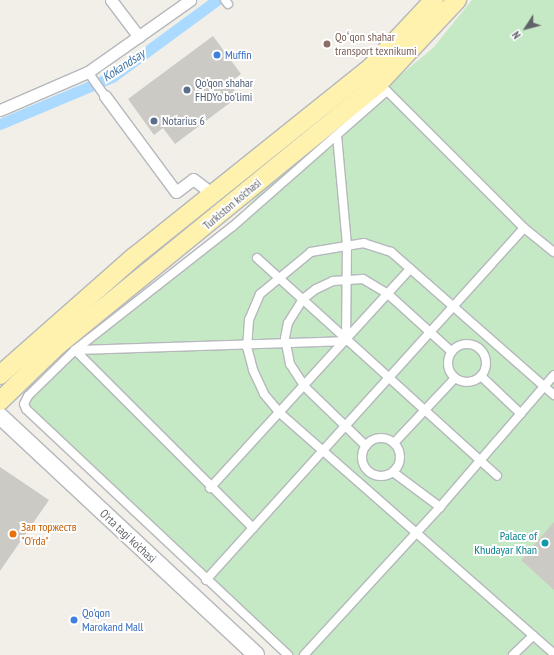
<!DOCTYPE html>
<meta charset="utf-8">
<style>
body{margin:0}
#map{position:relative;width:554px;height:655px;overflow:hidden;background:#f1efe8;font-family:"PT Sans Narrow",sans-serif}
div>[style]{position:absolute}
.green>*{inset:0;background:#c5e8c5}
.canal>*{height:11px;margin:-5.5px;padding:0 5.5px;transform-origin:5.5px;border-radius:5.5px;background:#aadaff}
.building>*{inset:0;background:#cccac5}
.roads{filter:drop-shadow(1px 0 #b5b8bc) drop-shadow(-1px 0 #b5b8bc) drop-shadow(0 1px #b5b8bc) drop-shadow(0 -1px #b5b8bc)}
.pedestrian>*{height:8px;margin:-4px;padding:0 4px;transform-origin:4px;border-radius:4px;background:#fff}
.pedestrian>.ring{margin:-4px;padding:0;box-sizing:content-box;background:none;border:8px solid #fff;border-radius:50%}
.minor>*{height:11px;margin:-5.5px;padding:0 5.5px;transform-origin:5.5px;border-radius:5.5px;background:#fff}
.secondary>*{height:16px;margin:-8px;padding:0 8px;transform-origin:8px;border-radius:8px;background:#fff}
.primary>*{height:18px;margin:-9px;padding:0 9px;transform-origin:9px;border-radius:9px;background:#fff2af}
.dots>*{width:11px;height:11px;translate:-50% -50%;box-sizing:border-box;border:2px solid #fff;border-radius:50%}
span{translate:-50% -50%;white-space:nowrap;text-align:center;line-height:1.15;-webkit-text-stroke:4px #fff;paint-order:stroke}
.education-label{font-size:12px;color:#785e54}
.left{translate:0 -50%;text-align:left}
.shop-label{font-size:12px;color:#366cbe}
.service-label{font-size:12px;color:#4e5e75}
.street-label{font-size:12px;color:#5f6368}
.food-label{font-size:12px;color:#c56008}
.culture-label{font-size:12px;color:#0d838f}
.right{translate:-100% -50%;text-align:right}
.water-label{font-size:13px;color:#4174aa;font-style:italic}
.north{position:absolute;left:506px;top:8px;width:40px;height:40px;-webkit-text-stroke:3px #fff;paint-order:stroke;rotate:234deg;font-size:11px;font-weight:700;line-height:16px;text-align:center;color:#5f6368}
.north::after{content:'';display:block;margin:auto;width:14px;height:18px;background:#5f6368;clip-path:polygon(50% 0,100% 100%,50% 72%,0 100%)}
</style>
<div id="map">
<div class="green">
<div style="clip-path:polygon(472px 0,554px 0,554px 655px,283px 655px,19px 405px,24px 394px,53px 366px,232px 223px,263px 189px,433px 48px)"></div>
</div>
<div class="canal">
<div style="left:0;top:124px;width:121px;rotate:-22.8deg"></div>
<div style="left:112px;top:77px;width:130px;rotate:-36.3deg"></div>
</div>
<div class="building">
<div style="clip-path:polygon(213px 36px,241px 74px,229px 83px,239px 96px,175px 144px,163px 128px,154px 135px,128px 99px)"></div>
<div style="clip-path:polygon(0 467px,49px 500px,0 571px)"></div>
<div style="clip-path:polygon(554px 522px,554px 590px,521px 560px)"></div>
</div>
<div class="roads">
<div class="pedestrian">
<div style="left:225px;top:0;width:5px;rotate:53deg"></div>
<div style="left:88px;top:72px;width:29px;rotate:55deg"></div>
<div style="left:257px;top:258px;width:324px;rotate:42.2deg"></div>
<div class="ring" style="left:448px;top:344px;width:30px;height:30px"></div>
<div style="left:75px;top:350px;width:271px;rotate:-1.9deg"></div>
<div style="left:346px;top:341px;width:96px;rotate:-89.4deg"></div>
<div style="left:347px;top:245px;width:109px;rotate:-95.2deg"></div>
<div style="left:75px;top:350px;width:252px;rotate:45deg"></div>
<div style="left:481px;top:376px;width:55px;rotate:43.5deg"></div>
<div style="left:554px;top:395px;width:217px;rotate:-138.7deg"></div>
<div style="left:391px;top:252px;width:28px;rotate:-162deg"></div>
<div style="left:364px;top:243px;width:54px;rotate:170.4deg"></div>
<div style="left:311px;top:252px;width:66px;rotate:140.5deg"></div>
<div style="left:260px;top:294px;width:28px;rotate:113deg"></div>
<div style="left:249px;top:320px;width:27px;rotate:94deg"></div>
<div style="left:247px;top:347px;width:24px;rotate:75deg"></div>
<div style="left:253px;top:370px;width:26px;rotate:65deg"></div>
<div style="left:264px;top:394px;width:26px;rotate:50deg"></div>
<div style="left:281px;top:414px;width:363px;rotate:41.3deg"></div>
<div class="ring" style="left:362px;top:438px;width:30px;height:30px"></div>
<div style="left:394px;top:443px;width:89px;rotate:-46.8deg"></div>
<div style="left:366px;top:446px;width:85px;rotate:-136deg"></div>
<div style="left:305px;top:387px;width:27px;rotate:-123deg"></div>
<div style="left:290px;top:364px;width:26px;rotate:-101deg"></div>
<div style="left:285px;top:338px;width:15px;rotate:-79deg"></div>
<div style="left:288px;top:323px;width:28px;rotate:-58deg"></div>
<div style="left:303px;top:299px;width:16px;rotate:-38deg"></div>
<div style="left:316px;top:289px;width:19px;rotate:-25deg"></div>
<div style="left:333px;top:281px;width:30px;rotate:-4deg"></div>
<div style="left:363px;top:279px;width:29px;rotate:31deg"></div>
<div style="left:388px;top:294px;width:86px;rotate:42.2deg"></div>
<div style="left:393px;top:472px;width:59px;rotate:36.7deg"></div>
<div style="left:210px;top:488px;width:297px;rotate:-47.6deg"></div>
<div style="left:206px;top:580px;width:474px;rotate:-47.9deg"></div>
<div style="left:288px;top:655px;width:359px;rotate:-136.8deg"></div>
<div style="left:26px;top:409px;width:5px;rotate:-112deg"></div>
<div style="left:24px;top:404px;width:9px;rotate:-63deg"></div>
<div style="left:28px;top:396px;width:66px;rotate:-44.4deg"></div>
<div style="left:75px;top:350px;width:199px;rotate:-38.1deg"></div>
<div style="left:232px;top:227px;width:206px;rotate:-41.3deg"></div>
<div style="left:387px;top:91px;width:194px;rotate:45deg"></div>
<div style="left:524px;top:228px;width:38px;rotate:39deg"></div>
<div style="left:304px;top:655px;width:201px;rotate:-47.4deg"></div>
<div style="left:440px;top:507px;width:174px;rotate:-49.2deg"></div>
<div style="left:513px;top:655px;width:28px;rotate:-44deg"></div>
</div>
<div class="minor">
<div style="left:111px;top:0;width:46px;rotate:52.9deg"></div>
<div style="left:105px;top:96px;width:119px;rotate:53.5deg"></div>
<div style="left:176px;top:192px;width:21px;rotate:-37deg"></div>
<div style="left:193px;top:179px;width:25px;rotate:37deg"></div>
<div style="left:0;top:110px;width:96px;rotate:-23.4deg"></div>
<div style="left:88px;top:72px;width:125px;rotate:-35.2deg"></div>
</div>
<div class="secondary">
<div style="left:0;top:416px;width:350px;rotate:43deg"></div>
</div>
<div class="primary">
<div style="left:0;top:375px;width:179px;rotate:-41.4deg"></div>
<div style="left:134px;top:257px;width:304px;rotate:-38.7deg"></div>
<div style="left:371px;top:67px;width:92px;rotate:-46.8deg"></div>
<div style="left:0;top:401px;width:81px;rotate:-44deg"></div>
<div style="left:58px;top:345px;width:414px;rotate:-39.2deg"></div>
<div style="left:379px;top:83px;width:114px;rotate:-46.8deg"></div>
</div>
</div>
<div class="dots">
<div style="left:327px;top:44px;background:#8d6e63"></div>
<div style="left:217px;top:55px;background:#3f7fe0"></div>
<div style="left:187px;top:90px;background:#5c6f8a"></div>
<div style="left:154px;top:121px;background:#5c6f8a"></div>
<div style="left:13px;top:534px;background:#e8710a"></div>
<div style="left:545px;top:543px;background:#0f9aa8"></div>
<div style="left:74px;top:620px;background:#3f7fe0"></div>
</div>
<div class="education-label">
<span class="left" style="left:335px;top:44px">Qoʻqon shahar<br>transport texnikumi</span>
</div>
<div class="shop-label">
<span class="left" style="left:225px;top:55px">Muffin</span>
<span class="left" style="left:82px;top:620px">Qo'qon<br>Marokand Mall</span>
</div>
<div class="service-label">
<span class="left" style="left:195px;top:90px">Qo'qon shahar<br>FHDYo bo'limi</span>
<span class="left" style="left:162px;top:121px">Notarius 6</span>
</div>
<div class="street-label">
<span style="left:232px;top:204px;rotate:-40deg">Turkiston ko'chasi</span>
<span style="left:128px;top:536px;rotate:43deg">O'rta tagi ko'chasi</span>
</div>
<div class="food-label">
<span class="left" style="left:21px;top:534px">Зал торжеств<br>"O'rda"</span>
</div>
<div class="culture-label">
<span class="right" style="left:537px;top:543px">Palace of<br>Khudayar Khan</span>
</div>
<div class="water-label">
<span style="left:124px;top:66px;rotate:-33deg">Kokandsay</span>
</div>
<div class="north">N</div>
</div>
